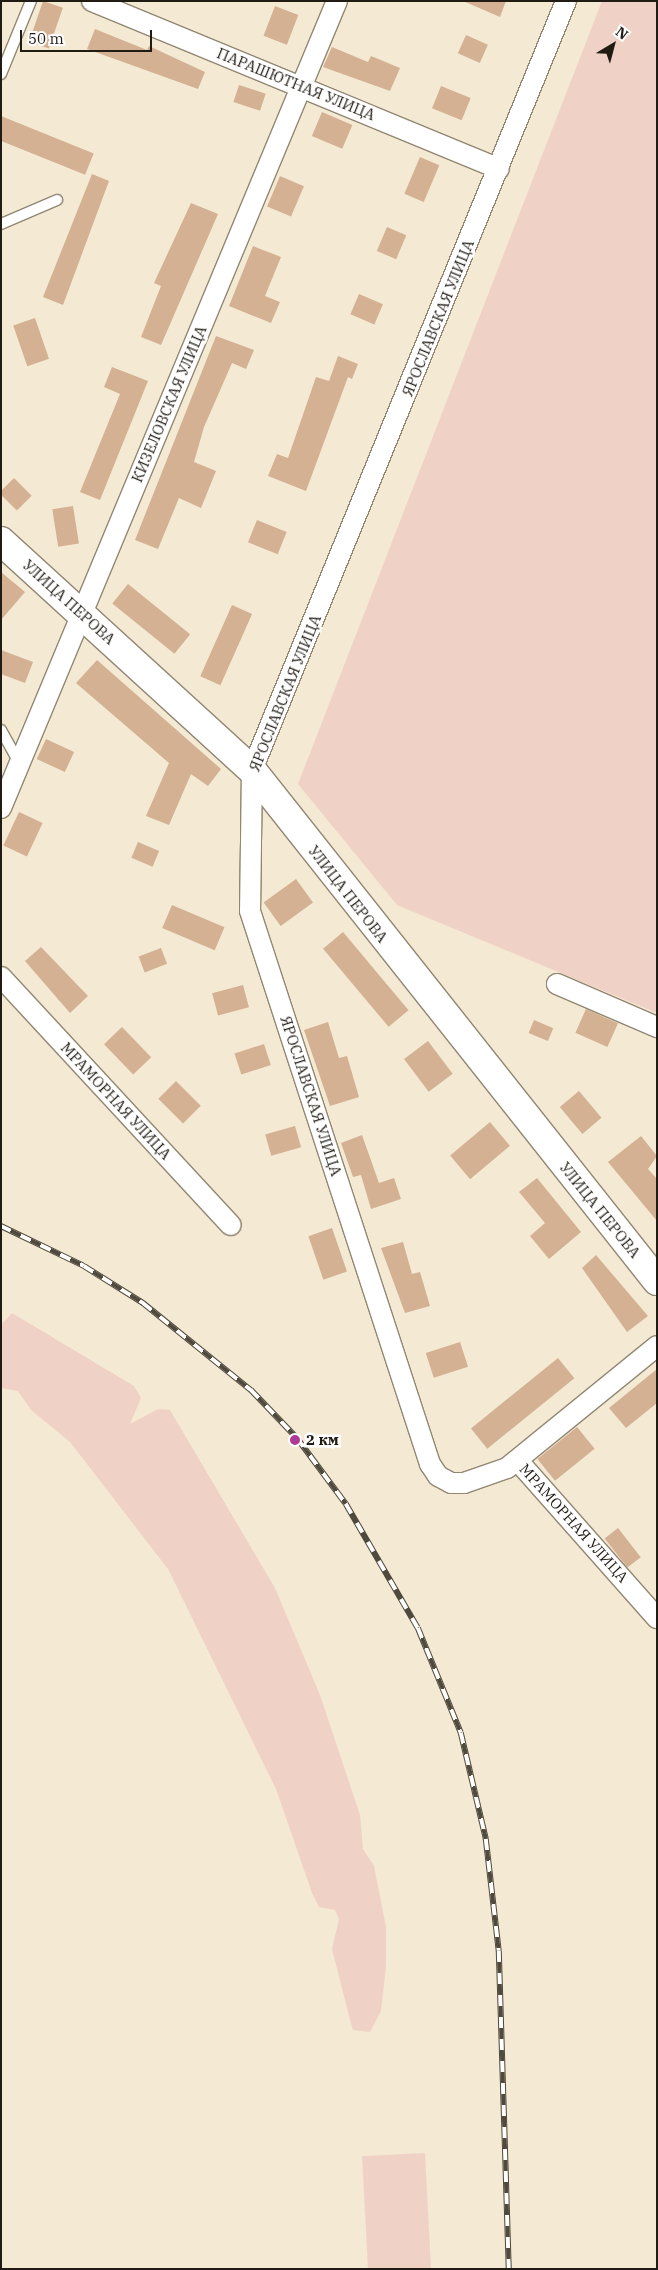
<!DOCTYPE html>
<meta charset="utf-8">
<style>
body{margin:0}
#map{position:relative;width:658px;height:2270px;overflow:hidden;background:#f4e9d3;font-family:"IBM Plex Serif",serif}
div>[style]{position:absolute}
.green>*{inset:0;background:#f0d1c6;transform-origin:0 0}
.building>*{inset:0;background:#d4b192;transform-origin:0 0}
.roads{filter:drop-shadow(1px 0 #918773) drop-shadow(-1px 0 #918773) drop-shadow(0 1px #918773) drop-shadow(0 -1px #918773)}
.service>*{height:10px;margin:-5px;padding:0 5px;transform-origin:5px;border-radius:5px;background:#fff}
.minor>*{height:20px;margin:-10px;padding:0 10px;transform-origin:10px;border-radius:10px;background:#fff}
.secondary>*{height:28px;margin:-14px;padding:0 14px;transform-origin:14px;border-radius:14px;background:#fff}
.rail>*{height:5.5px;margin-top:-2.75px;transform-origin:0;background:repeating-linear-gradient(90deg,#fff 0 11px,#4f493e 0 22px);box-sizing:border-box;border-block:1px solid #4f493e}
.dots>*{width:14px;height:14px;translate:-50% -50%;box-sizing:border-box;border:2px solid #fff;border-radius:50%}
span{translate:-50% -50%;white-space:nowrap;text-align:center;line-height:1.15;-webkit-text-stroke:5px #fff;paint-order:stroke}
.street-label{font-size:15px;color:#201c14}
.poi-label{font-size:15px;color:#201c14;font-weight:700}
.left{translate:0 -50%;text-align:left}
.frame{position:absolute;inset:0;border:2px solid #201c14;pointer-events:none}
.north{position:absolute;left:588px;top:20px;width:50px;height:50px;-webkit-text-stroke:4px #fff;paint-order:stroke;rotate:37deg;font-size:14px;font-weight:700;line-height:20px;text-align:center;color:#201c14}
.north::after{content:'';display:block;margin:auto;width:18px;height:22px;background:#201c14;clip-path:polygon(50% 0,100% 100%,50% 72%,0 100%)}
.scale{position:absolute;left:20px;top:30px;width:132px;height:22px;box-sizing:border-box;border:2px solid #201c14;border-top:0;padding-left:6px;font-size:15px;line-height:18px;white-space:nowrap;color:#201c14;-webkit-text-stroke:4px #fff;paint-order:stroke}
</style>
<div id="map">
<div class="green">
<div style="clip-path:polygon(602px 1px,657px 1px,657px 1013px,397px 905px,298px 784px)"></div>
<div style="clip-path:polygon(12px 1313px,134px 1386px,141px 1398px,130px 1424px,158px 1409px,170px 1410px,275px 1588px,320px 1695px,360px 1815px,363px 1849px,374px 1866px,386px 1927px,386px 1966px,381px 2011px,370px 2032px,353px 2030px,350px 2020px,332px 1949px,339px 1919px,335px 1910px,319px 1907px,312px 1893px,276px 1789px,168px 1569px,70px 1442px,31px 1410px,18px 1391px,1px 1388px,1px 1325px)"></div>
<div style="left:425px;top:2153px;width:116px;height:63px;rotate:87deg"></div>
</div>
<div class="building">
<div style="left:43px;top:1px;width:21px;height:43px;rotate:19deg"></div>
<div style="clip-path:polygon(463px 1px,506px 1px,500px 17px)"></div>
<div style="left:275px;top:6px;width:25px;height:32px;rotate:21deg"></div>
<div style="clip-path:polygon(95px 29px,147px 50px,149px 46px,205px 72px,198px 89px,87px 49px)"></div>
<div style="left:466px;top:35px;width:24px;height:20px;rotate:24deg"></div>
<div style="clip-path:polygon(332px 47px,368px 62px,371px 56px,400px 68px,390px 91px,323px 67px)"></div>
<div style="left:239px;top:85px;width:28px;height:18px;rotate:18deg"></div>
<div style="left:441px;top:86px;width:32px;height:24px;rotate:22deg"></div>
<div style="left:322px;top:112px;width:33px;height:26px;rotate:23deg"></div>
<div style="left:1px;top:116px;width:100px;height:23px;rotate:22deg"></div>
<div style="left:420px;top:157px;width:21px;height:40px;rotate:23deg"></div>
<div style="clip-path:polygon(92px 174px,109px 181px,63px 305px,43px 297px)"></div>
<div style="left:280px;top:176px;width:26px;height:33px;rotate:23deg"></div>
<div style="clip-path:polygon(191px 203px,218px 214px,161px 345px,141px 337px,161px 286px,154px 283px)"></div>
<div style="left:387px;top:227px;width:21px;height:26px;rotate:23deg"></div>
<div style="clip-path:polygon(253px 246px,281px 257px,265px 296px,280px 302px,271px 323px,229px 306px)"></div>
<div style="left:359px;top:294px;width:26px;height:22px;rotate:23deg"></div>
<div style="left:35px;top:318px;width:43px;height:23px;rotate:71deg"></div>
<div style="clip-path:polygon(216px 336px,254px 350px,246px 369px,232px 363px,204px 427px,194px 462px,216px 471px,201px 508px,179px 498px,158px 549px,135px 540px)"></div>
<div style="clip-path:polygon(338px 356px,358px 364px,352px 379px,348px 377px,306px 491px,268px 476px,277px 454px,288px 458px,316px 377px,329px 381px)"></div>
<div style="clip-path:polygon(112px 367px,148px 381px,100px 500px,80px 492px,120px 394px,104px 387px)"></div>
<div style="left:14px;top:478px;width:25px;height:21px;rotate:45deg"></div>
<div style="left:73px;top:506px;width:38px;height:21px;rotate:81deg"></div>
<div style="left:257px;top:520px;width:32px;height:24px;rotate:22deg"></div>
<div style="clip-path:polygon(1px 572px,25px 592px,1px 620px)"></div>
<div style="left:128px;top:584px;width:80px;height:25px;rotate:39deg"></div>
<div style="left:232px;top:605px;width:22px;height:78px;rotate:24deg"></div>
<div style="clip-path:polygon(1px 650px,33px 662px,25px 683px,1px 674px)"></div>
<div style="clip-path:polygon(97px 660px,221px 769px,208px 786px,191px 774px,169px 825px,146px 816px,169px 763px,76px 683px)"></div>
<div style="left:46px;top:739px;width:31px;height:22px;rotate:25deg"></div>
<div style="left:19px;top:812px;width:26px;height:37px;rotate:25deg"></div>
<div style="left:138px;top:842px;width:23px;height:17px;rotate:23deg"></div>
<div style="left:296px;top:879px;width:29px;height:40px;rotate:54deg"></div>
<div style="left:172px;top:905px;width:57px;height:25px;rotate:23deg"></div>
<div style="left:343px;top:932px;width:102px;height:26px;rotate:50deg"></div>
<div style="clip-path:polygon(41px 947px,88px 996px,70px 1013px,25px 961px)"></div>
<div style="left:161px;top:948px;width:17px;height:24px;rotate:69deg"></div>
<div style="left:243px;top:985px;width:23px;height:32px;rotate:75deg"></div>
<div style="left:586px;top:1009px;width:35px;height:26px;rotate:24deg"></div>
<div style="left:534px;top:1020px;width:21px;height:14px;rotate:23deg"></div>
<div style="clip-path:polygon(328px 1022px,339px 1058px,347px 1056px,359px 1097px,330px 1106px,304px 1030px)"></div>
<div style="left:122px;top:1027px;width:42px;height:25px;rotate:46deg"></div>
<div style="left:428px;top:1041px;width:41px;height:30px;rotate:53deg"></div>
<div style="left:264px;top:1044px;width:22px;height:31px;rotate:72deg"></div>
<div style="left:176px;top:1081px;width:35px;height:25px;rotate:45deg"></div>
<div style="left:579px;top:1091px;width:35px;height:25px;rotate:50deg"></div>
<div style="left:490px;top:1122px;width:31px;height:52px;rotate:50deg"></div>
<div style="left:295px;top:1126px;width:22px;height:31px;rotate:74deg"></div>
<div style="clip-path:polygon(362px 1135px,379px 1183px,394px 1178px,401px 1199px,371px 1209px,361px 1175px,353px 1177px,341px 1143px)"></div>
<div style="clip-path:polygon(641px 1136px,657px 1156px,648px 1169px,657px 1179px,657px 1221px,608px 1162px)"></div>
<div style="clip-path:polygon(537px 1178px,581px 1232px,549px 1259px,530px 1236px,545px 1223px,519px 1192px)"></div>
<div style="left:332px;top:1228px;width:46px;height:25px;rotate:71deg"></div>
<div style="clip-path:polygon(403px 1242px,412px 1274px,420px 1272px,430px 1306px,405px 1313px,381px 1248px)"></div>
<div style="clip-path:polygon(596px 1255px,648px 1316px,627px 1332px,582px 1268px)"></div>
<div style="left:460px;top:1342px;width:26px;height:36px;rotate:72deg"></div>
<div style="left:558px;top:1358px;width:26px;height:112px;rotate:51deg"></div>
<div style="clip-path:polygon(657px 1369px,657px 1403px,626px 1428px,609px 1408px)"></div>
<div style="left:577px;top:1427px;width:28px;height:51px;rotate:51deg"></div>
<div style="left:618px;top:1528px;width:37px;height:17px;rotate:52deg"></div>
</div>
<div class="roads">
<div class="service">
<div style="left:1px;top:74px;width:79px;rotate:-67.7deg"></div>
<div style="left:1px;top:224px;width:61px;rotate:-23.2deg"></div>
<div style="left:1px;top:730px;width:39px;rotate:61deg"></div>
</div>
<div class="minor">
<div style="left:92px;top:1px;width:440px;rotate:22.4deg"></div>
<div style="left:566px;top:1px;width:831px;rotate:112.21deg"></div>
<div style="left:252px;top:770px;width:141px;rotate:90.8deg"></div>
<div style="left:250px;top:911px;width:582px;rotate:71.97deg"></div>
<div style="left:430px;top:1464px;width:14px;rotate:56deg"></div>
<div style="left:438px;top:1476px;width:15px;rotate:28deg"></div>
<div style="left:451px;top:1483px;width:13px"></div>
<div style="left:464px;top:1483px;width:46px;rotate:-19.2deg"></div>
<div style="left:507px;top:1468px;width:193px;rotate:-39.1deg"></div>
<div style="left:1px;top:808px;width:874px;rotate:-67.4deg"></div>
<div style="left:1px;top:977px;width:338px;rotate:47.2deg"></div>
<div style="left:557px;top:984px;width:109px;rotate:23.3deg"></div>
<div style="left:518px;top:1461px;width:210px;rotate:48.5deg"></div>
</div>
<div class="secondary">
<div style="left:1px;top:541px;width:340px;rotate:42.4deg"></div>
<div style="left:252px;top:770px;width:652px;rotate:51.6deg"></div>
</div>
</div>
<div class="rail">
<div style="left:1px;top:1226px;width:92px;rotate:25.7deg"></div>
<div style="left:84px;top:1266px;width:70px;rotate:32.1deg"></div>
<div style="left:143px;top:1303px;width:139px;rotate:38.9deg"></div>
<div style="left:251px;top:1390px;width:66px;rotate:46.2deg"></div>
<div style="left:297px;top:1438px;width:82px;rotate:53.4deg"></div>
<div style="left:346px;top:1504px;width:143px;rotate:59.9deg"></div>
<div style="left:418px;top:1628px;width:113px;rotate:67.7deg"></div>
<div style="left:461px;top:1733px;width:109px;rotate:76.7deg"></div>
<div style="left:486px;top:1839px;width:113px;rotate:83.4deg"></div>
<div style="left:499px;top:1951px;width:318px;rotate:88.2deg"></div>
</div>
<div class="dots">
<div style="left:295px;top:1440px;background:#ad3b96"></div>
</div>
<div class="street-label">
<span style="left:296px;top:84px;rotate:22deg">ПАРАШЮТНАЯ УЛИЦА</span>
<span style="left:438px;top:318px;rotate:-68deg">ЯРОСЛАВСКАЯ УЛИЦА</span>
<span style="left:169px;top:404px;rotate:-67deg">КИЗЕЛОВСКАЯ УЛИЦА</span>
<span style="left:69px;top:602px;rotate:42deg">УЛИЦА ПЕРОВА</span>
<span style="left:285px;top:693px;rotate:-68deg">ЯРОСЛАВСКАЯ УЛИЦА</span>
<span style="left:348px;top:894px;rotate:52deg">УЛИЦА ПЕРОВА</span>
<span style="left:311px;top:1096px;rotate:72deg">ЯРОСЛАВСКАЯ УЛИЦА</span>
<span style="left:116px;top:1101px;rotate:47deg">МРАМОРНАЯ УЛИЦА</span>
<span style="left:600px;top:1210px;rotate:51deg">УЛИЦА ПЕРОВА</span>
<span style="left:574px;top:1523px;rotate:48deg">МРАМОРНАЯ УЛИЦА</span>
</div>
<div class="poi-label">
<span class="left" style="left:306px;top:1440px">2 км</span>
</div>
<div class="frame"></div>
<div class="north">N</div>
<div class="scale">50 m</div>
</div>
